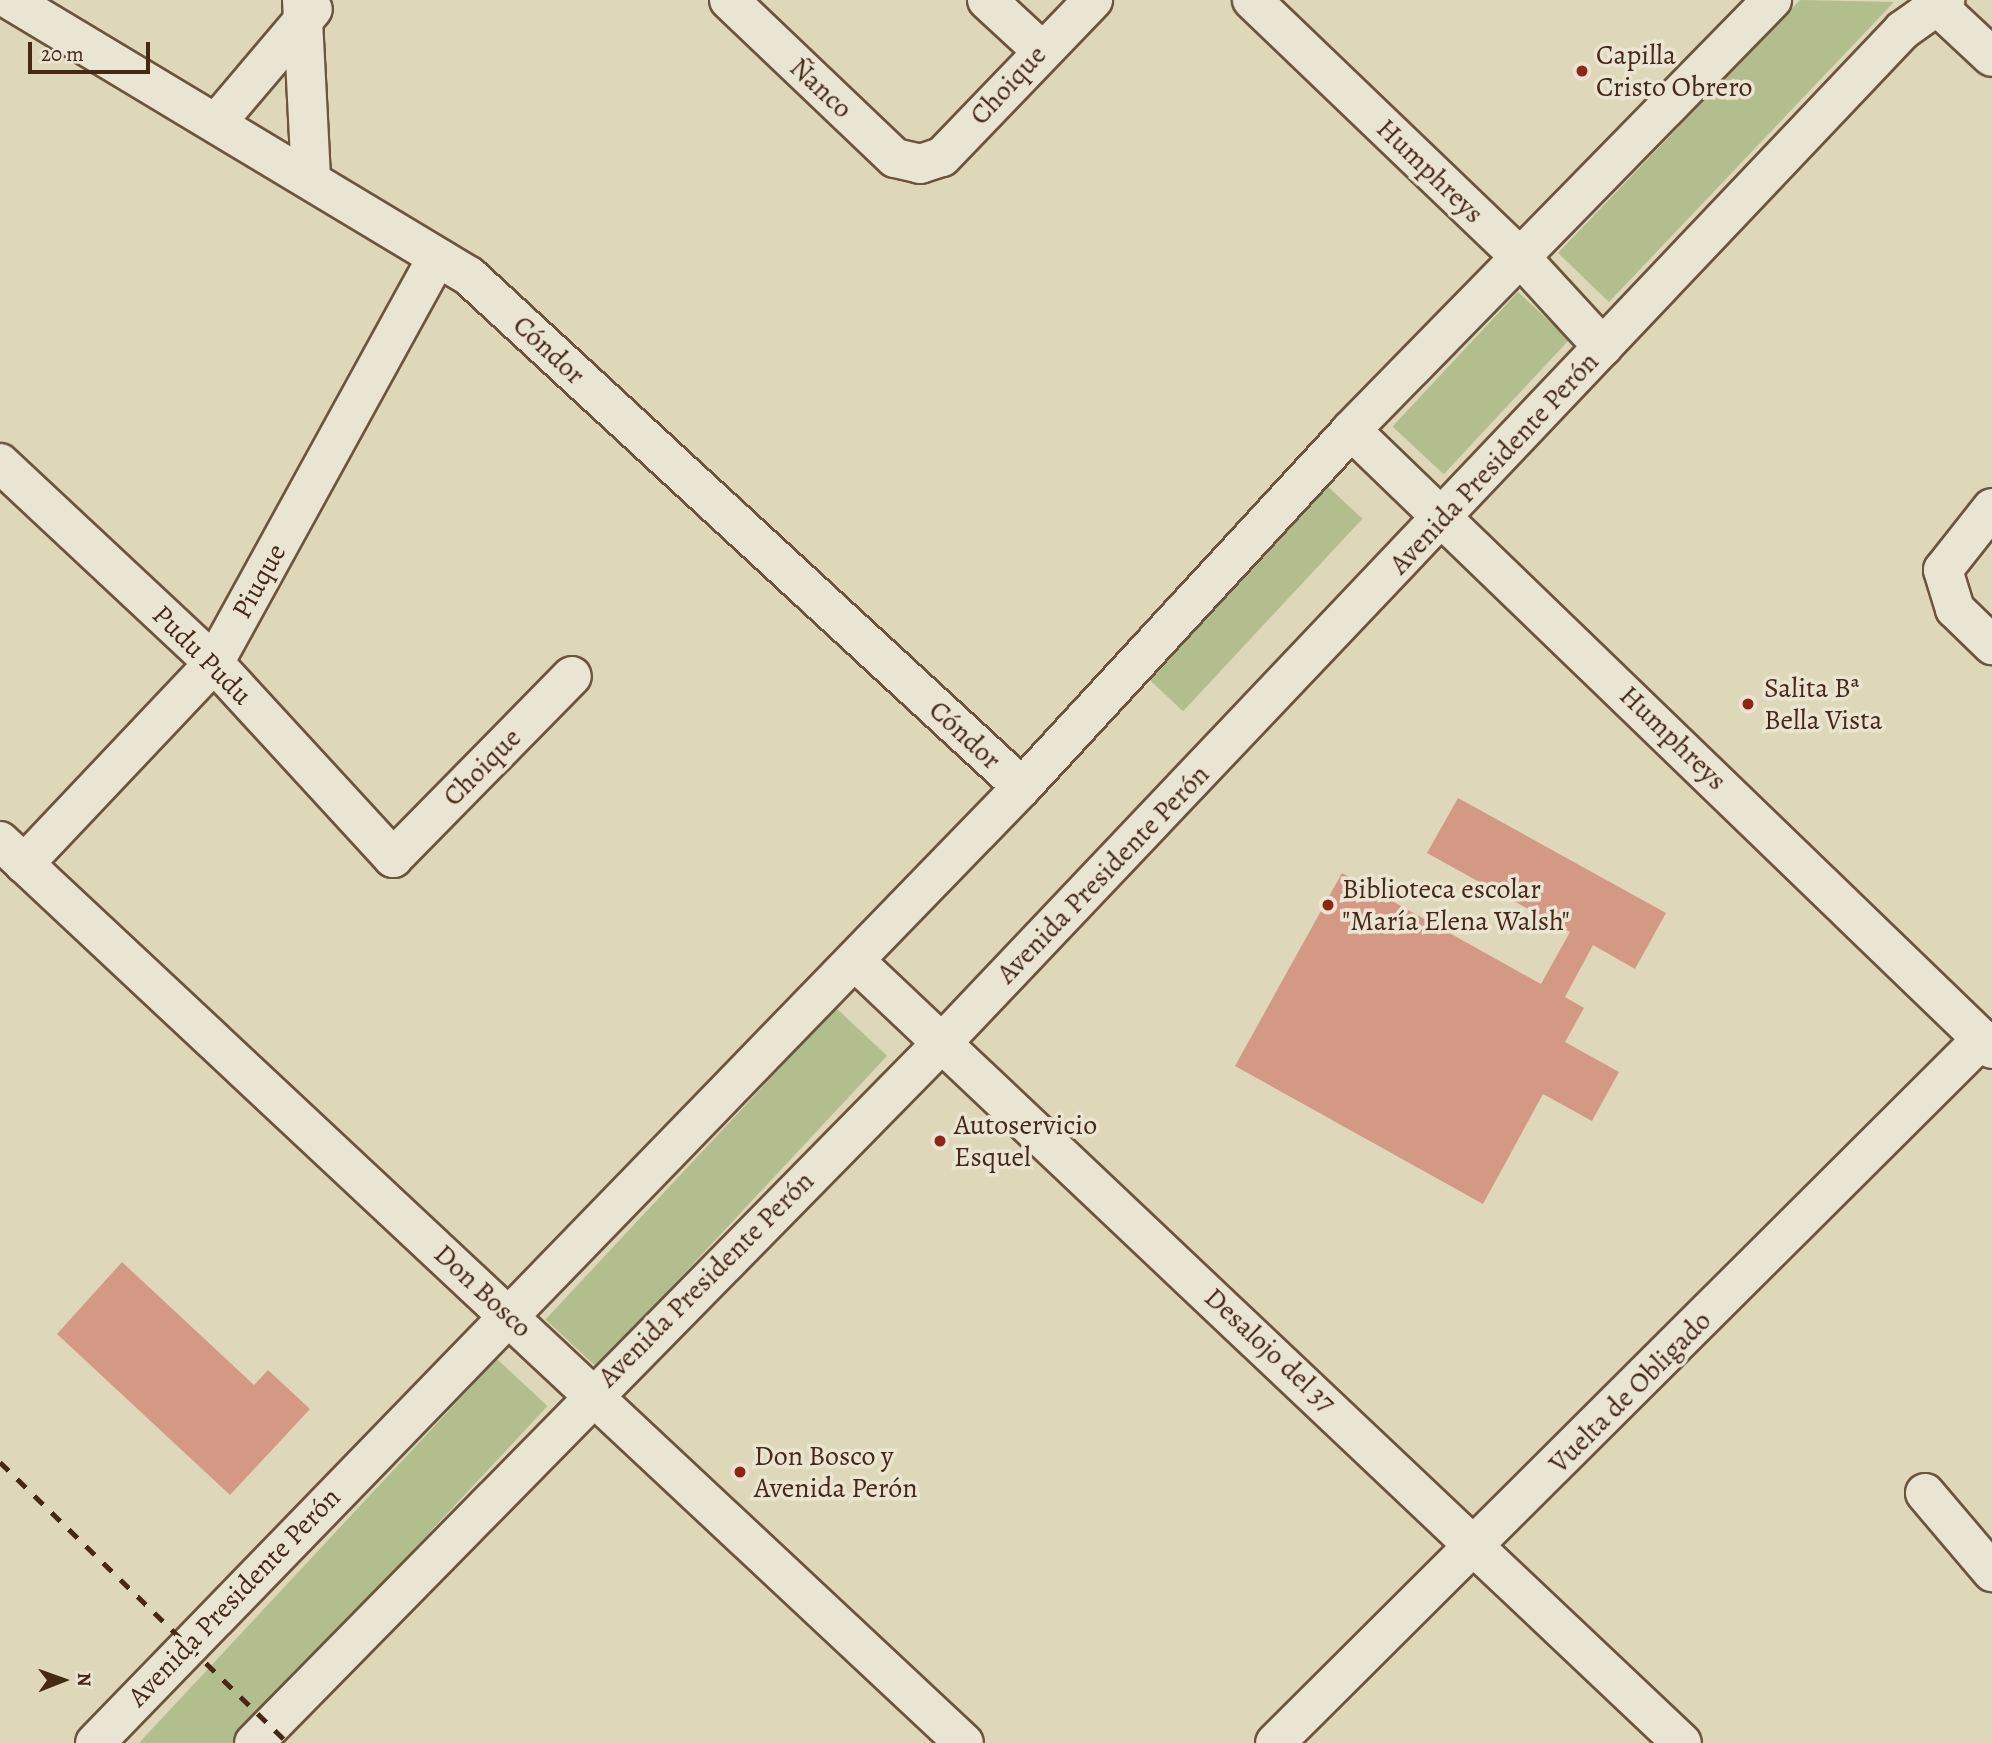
<!DOCTYPE html>
<meta charset="utf-8">
<style>
body{margin:0}
#map{position:relative;width:1992px;height:1743px;overflow:hidden;background:#dfd7b9;font-family:Alegreya,serif}
div>[style]{position:absolute}
.green>*{inset:0;background:#b3be8e;transform-origin:0 0}
.building>*{inset:0;background:#d49985}
.roads{filter:drop-shadow(2px 0 #6c543e) drop-shadow(-2px 0 #6c543e) drop-shadow(0 2px #6c543e) drop-shadow(0 -2px #6c543e)}
.minor>*{height:38px;margin:-19px;padding:0 19px;transform-origin:19px;border-radius:19px;background:#eae5d2}
.tertiary>*{height:38px;margin:-19px;padding:0 19px;transform-origin:19px;border-radius:19px;background:#eae5d2}
.rail>*{height:5px;margin-top:-2.5px;transform-origin:0;background:repeating-linear-gradient(90deg,#462815 0 12px,transparent 0 24px)}
.dots>*{width:19px;height:19px;translate:-50% -50%;box-sizing:border-box;border:4px solid #eae5d2;border-radius:50%}
span{translate:-50% -50%;white-space:nowrap;text-align:center;line-height:1.15;-webkit-text-stroke:7px #eae5d2;paint-order:stroke}
.poi-label{font-size:28px;color:#462815}
.left{translate:0 -50%;text-align:left}
.street-label{font-size:28px;color:#462815}
.north{position:absolute;left:28px;top:1645px;width:70px;height:70px;-webkit-text-stroke:5px #eae5d2;paint-order:stroke;rotate:89deg;font-size:19px;font-weight:700;line-height:28px;text-align:center;color:#462815}
.north::after{content:'';display:block;margin:auto;width:24px;height:32px;background:#462815;clip-path:polygon(50% 0,100% 100%,50% 72%,0 100%)}
.scale{position:absolute;left:28px;top:42px;width:122px;height:32px;box-sizing:border-box;border:4px solid #462815;border-top:0;padding-left:9px;font-size:21px;line-height:24px;white-space:nowrap;color:#462815;-webkit-text-stroke:5px #eae5d2;paint-order:stroke}
</style>
<div id="map">
<div class="green">
<div style="clip-path:polygon(1800px 0,1894px 2px,1609px 302px,1558px 253px)"></div>
<div style="left:1518px;top:292px;width:70px;height:184px;rotate:43deg"></div>
<div style="left:1323px;top:482px;width:54px;height:263px;rotate:43deg"></div>
<div style="left:836px;top:1008px;width:70px;height:426px;rotate:43deg"></div>
<div style="left:497px;top:1359px;width:69px;height:536px;rotate:43deg"></div>
</div>
<div class="building">
<div style="clip-path:polygon(1458px 798px,1666px 913px,1635px 969px,1593px 945px,1565px 997px,1584px 1008px,1565px 1042px,1619px 1072px,1592px 1121px,1543px 1094px,1483px 1204px,1235px 1066px,1342px 873px,1541px 984px,1570px 932px,1427px 853px)"></div>
<div style="clip-path:polygon(122px 1262px,254px 1385px,268px 1370px,310px 1409px,230px 1495px,57px 1334px)"></div>
</div>
<div class="roads">
<div class="minor">
<div style="left:10px;top:0;width:536px;rotate:31.02deg"></div>
<div style="left:469px;top:276px;width:753px;rotate:42.74deg"></div>
<div style="left:302px;top:0;width:179px;rotate:87.1deg"></div>
<div style="left:729px;top:0;width:229px;rotate:43.6deg"></div>
<div style="left:895px;top:158px;width:26px;rotate:13deg"></div>
<div style="left:920px;top:164px;width:23px;rotate:-18deg"></div>
<div style="left:942px;top:157px;width:218px;rotate:-46.1deg"></div>
<div style="left:987px;top:0;width:72px;rotate:42.8deg"></div>
<div style="left:1252px;top:0;width:376px;rotate:43.8deg"></div>
<div style="left:1523px;top:260px;width:118px;rotate:47.4deg"></div>
<div style="left:1931px;top:0;width:83px;rotate:43.1deg"></div>
<div style="left:217px;top:122px;width:148px;rotate:-49.7deg"></div>
<div style="left:1351px;top:430px;width:891px;rotate:44deg"></div>
<div style="left:0;top:463px;width:293px;rotate:43.1deg"></div>
<div style="left:214px;top:663px;width:265px;rotate:47.4deg"></div>
<div style="left:393px;top:858px;width:255px;rotate:-45.5deg"></div>
<div style="left:1992px;top:508px;width:79px;rotate:128.3deg"></div>
<div style="left:1943px;top:570px;width:41px;rotate:72.9deg"></div>
<div style="left:1955px;top:609px;width:52px;rotate:44.2deg"></div>
<div style="left:24px;top:864px;width:277px;rotate:-46.6deg"></div>
<div style="left:214px;top:663px;width:463px;rotate:-61.2deg"></div>
<div style="left:855px;top:961px;width:1138px;rotate:43.4deg"></div>
<div style="left:1925px;top:1493px;width:104px;rotate:49.7deg"></div>
<div style="left:1275px;top:1743px;width:998px;rotate:-44.88deg"></div>
</div>
<div class="tertiary">
<div style="left:0;top:841px;width:1320px;rotate:43.1deg"></div>
<div style="left:95px;top:1743px;width:1332px;rotate:-45.88deg"></div>
<div style="left:1022px;top:787px;width:485px;rotate:-47.3deg"></div>
<div style="left:1351px;top:430px;width:602px;rotate:-45.61deg"></div>
<div style="left:254px;top:1743px;width:980px;rotate:-45.5deg"></div>
<div style="left:941px;top:1044px;width:1398px;rotate:-46.51deg"></div>
<div style="left:1903px;top:30px;width:52px;rotate:-35.5deg"></div>
</div>
</div>
<div class="rail">
<div style="left:0;top:1462px;width:402px;rotate:44.3deg"></div>
</div>
<div class="dots">
<div style="left:1582px;top:71px;background:#8f2418"></div>
<div style="left:1748px;top:704px;background:#8f2418"></div>
<div style="left:1328px;top:905px;background:#8f2418"></div>
<div style="left:940px;top:1141px;background:#8f2418"></div>
<div style="left:740px;top:1472px;background:#8f2418"></div>
</div>
<div class="poi-label">
<span class="left" style="left:1596px;top:71px">Capilla<br>Cristo Obrero</span>
<span class="left" style="left:1764px;top:704px">Salita Bª<br>Bella Vista</span>
<span class="left" style="left:1342px;top:905px">Biblioteca escolar<br>"María Elena Walsh"</span>
<span class="left" style="left:954px;top:1141px">Autoservicio<br>Esquel</span>
<span class="left" style="left:754px;top:1472px">Don Bosco y<br>Avenida Perón</span>
</div>
<div class="street-label">
<span style="left:1008px;top:85px;rotate:-47deg">Choique</span>
<span style="left:821px;top:88px;rotate:43deg">Ñanco</span>
<span style="left:1430px;top:171px;rotate:44deg">Humphreys</span>
<span style="left:549px;top:350px;rotate:43deg">Cóndor</span>
<span style="left:1494px;top:463px;rotate:-47deg">Avenida Presidente Perón</span>
<span style="left:259px;top:581px;rotate:-61deg">Piuque</span>
<span style="left:202px;top:655px;rotate:45deg">Pudu Pudu</span>
<span style="left:965px;top:735px;rotate:43deg">Cóndor</span>
<span style="left:1673px;top:738px;rotate:44deg">Humphreys</span>
<span style="left:482px;top:767px;rotate:-45deg">Choique</span>
<span style="left:1103px;top:874px;rotate:-46deg">Avenida Presidente Perón</span>
<span style="left:706px;top:1279px;rotate:-45deg">Avenida Presidente Perón</span>
<span style="left:483px;top:1291px;rotate:43deg">Don Bosco</span>
<span style="left:1270px;top:1350px;rotate:43deg">Desalojo del 37</span>
<span style="left:1630px;top:1392px;rotate:-45deg">Vuelta de Obligado</span>
<span style="left:234px;top:1597px;rotate:-46deg">Avenida Presidente Perón</span>
</div>
<div class="north">N</div>
<div class="scale">20 m</div>
</div>
